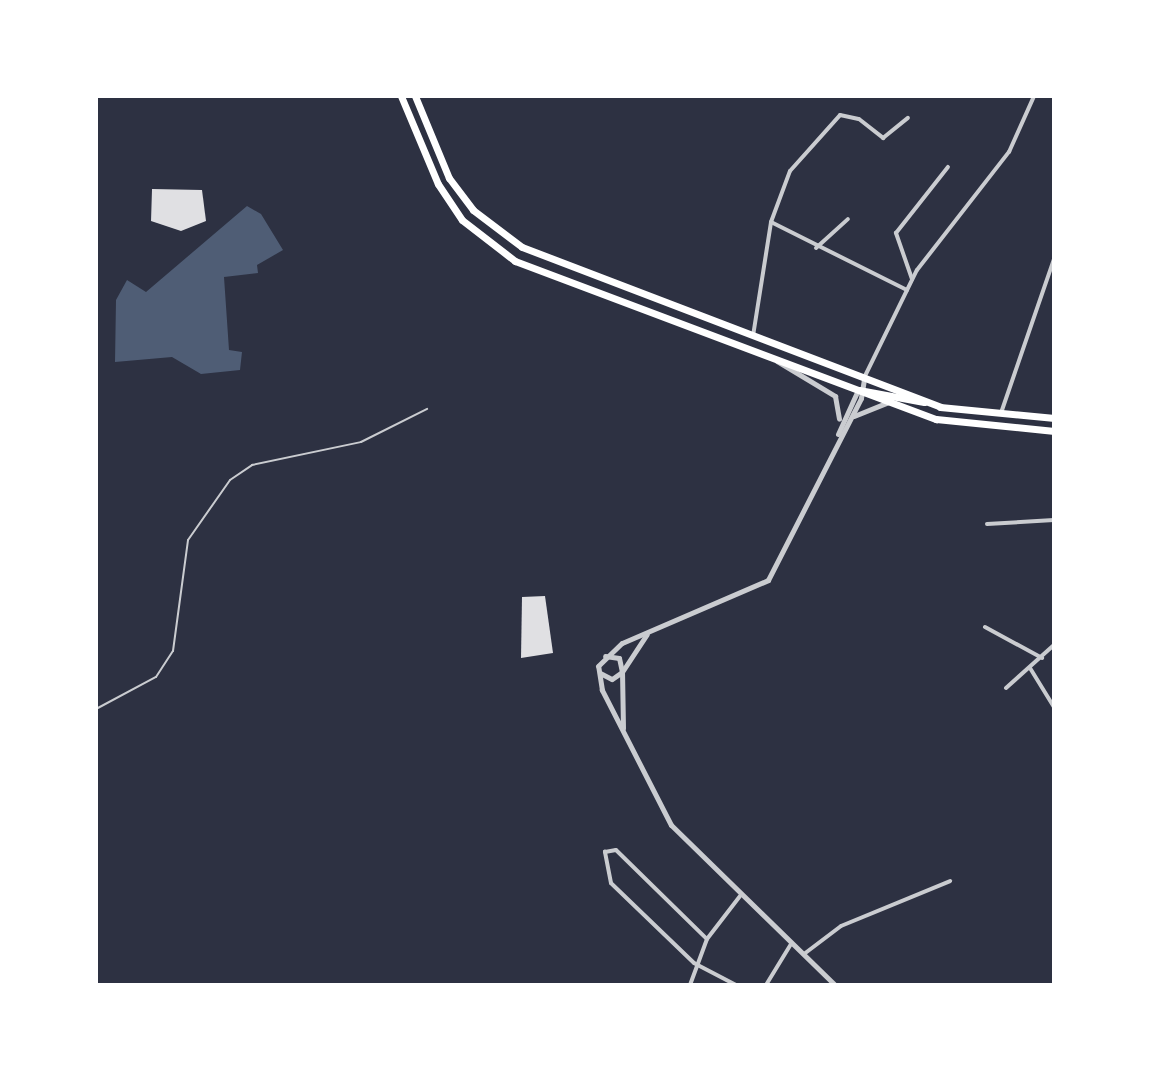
<!DOCTYPE html>
<style>
body{margin:0}
#map{position:relative;width:1150px;height:1081px;overflow:hidden;background:#2d3142;font-family:Poppins,sans-serif}
div>[style]{position:absolute}
.water>*{inset:0;background:#4f5d75}
.building>*{inset:0;background:#e0e0e3}
.service>*{height:2px;margin:-1px;padding:0 1px;transform-origin:1px;border-radius:1px;background:#caccd0}
.minor>*{height:4px;margin:-2px;padding:0 2px;transform-origin:2px;border-radius:2px;background:#caccd0}
.tertiary>*{height:5px;margin:-2.5px;padding:0 2.5px;transform-origin:2.5px;border-radius:2.5px;background:#caccd0}
.primary>*{height:7px;margin:-3.5px;padding:0 3.5px;transform-origin:3.5px;border-radius:3.5px;background:#fff}
span{translate:-50% -50%;white-space:nowrap;text-align:center;line-height:1.15;-webkit-text-stroke:8px #fff;paint-order:stroke}
.frame{position:absolute;inset:0;border:98px solid #fff;pointer-events:none}
</style>
<div id="map">
<div class="water">
<div style="clip-path:polygon(247px 206px,261px 214px,283px 250px,257px 265px,258px 273px,224px 277px,229px 350px,242px 352px,240px 370px,201px 374px,172px 357px,115px 362px,116px 300px,127px 280px,146px 292px)"></div>
</div>
<div class="building">
<div style="clip-path:polygon(152px 189px,202px 190px,206px 221px,181px 231px,151px 221px)"></div>
<div style="clip-path:polygon(545px 596px,553px 653px,521px 658px,522px 597px)"></div>
</div>
<div class="service">
<div style="left:96px;top:709px;width:68px;rotate:-28.1deg"></div>
<div style="left:156px;top:677px;width:31px;rotate:-57deg"></div>
<div style="left:173px;top:651px;width:112px;rotate:-82.3deg"></div>
<div style="left:188px;top:540px;width:73px;rotate:-55deg"></div>
<div style="left:230px;top:480px;width:27px;rotate:-34deg"></div>
<div style="left:252px;top:465px;width:111px;rotate:-11.9deg"></div>
<div style="left:361px;top:442px;width:74px;rotate:-26.6deg"></div>
</div>
<div class="minor">
<div style="left:771px;top:222px;width:54px;rotate:-69.6deg"></div>
<div style="left:790px;top:171px;width:75px;rotate:-48.2deg"></div>
<div style="left:840px;top:115px;width:19px;rotate:12deg"></div>
<div style="left:859px;top:119px;width:31px;rotate:38deg"></div>
<div style="left:883px;top:138px;width:32px;rotate:-39deg"></div>
<div style="left:816px;top:248px;width:43px;rotate:-42.2deg"></div>
<div style="left:912px;top:279px;width:49px;rotate:-109.2deg"></div>
<div style="left:896px;top:233px;width:84px;rotate:-51.8deg"></div>
<div style="left:753px;top:336px;width:115px;rotate:-81deg"></div>
<div style="left:771px;top:222px;width:152px;rotate:26.6deg"></div>
<div style="left:864px;top:378px;width:120px;rotate:-63.9deg"></div>
<div style="left:917px;top:270px;width:150px;rotate:-52.1deg"></div>
<div style="left:1009px;top:152px;width:61px;rotate:-65.9deg"></div>
<div style="left:1001px;top:413px;width:163px;rotate:-71deg"></div>
<div style="left:987px;top:524px;width:67px;rotate:-3.4deg"></div>
<div style="left:985px;top:627px;width:65px;rotate:28.5deg"></div>
<div style="left:1030px;top:668px;width:46px;rotate:58.4deg"></div>
<div style="left:1006px;top:688px;width:64px;rotate:-41.9deg"></div>
<div style="left:804px;top:954px;width:46px;rotate:-37.1deg"></div>
<div style="left:841px;top:926px;width:118px;rotate:-22.4deg"></div>
<div style="left:690px;top:985px;width:49px;rotate:-69.7deg"></div>
<div style="left:736px;top:985px;width:47px;rotate:-152.4deg"></div>
<div style="left:694px;top:963px;width:115px;rotate:-136.1deg"></div>
<div style="left:611px;top:883px;width:32px;rotate:-101deg"></div>
<div style="left:605px;top:852px;width:11px;rotate:-10deg"></div>
<div style="left:616px;top:850px;width:127px;rotate:44.4deg"></div>
<div style="left:707px;top:939px;width:54px;rotate:-52.5deg"></div>
<div style="left:766px;top:985px;width:48px;rotate:-58.6deg"></div>
</div>
<div class="tertiary">
<div style="left:777px;top:361px;width:68px;rotate:31.1deg"></div>
<div style="left:835px;top:396px;width:23px;rotate:80deg"></div>
<div style="left:854px;top:416px;width:37px;rotate:-22deg"></div>
<div style="left:838px;top:434px;width:48px;rotate:-65.6deg"></div>
<div style="left:600px;top:673px;width:13px;rotate:27deg"></div>
<div style="left:612px;top:679px;width:12px;rotate:-35deg"></div>
<div style="left:622px;top:672px;width:14px;rotate:-102deg"></div>
<div style="left:619px;top:658px;width:14px;rotate:-172deg"></div>
<div style="left:623px;top:728px;width:56px;rotate:-91deg"></div>
<div style="left:622px;top:672px;width:45px;rotate:-56.7deg"></div>
<div style="left:835px;top:985px;width:229px;rotate:-135.7deg"></div>
<div style="left:671px;top:825px;width:152px;rotate:-117.1deg"></div>
<div style="left:602px;top:690px;width:24px;rotate:-99deg"></div>
<div style="left:598px;top:666px;width:33px;rotate:-44deg"></div>
<div style="left:622px;top:643px;width:159px;rotate:-23.3deg"></div>
<div style="left:768px;top:580px;width:204px;rotate:-62.9deg"></div>
<div style="left:861px;top:398px;width:20px;rotate:-81deg"></div>
</div>
<div class="primary">
<div style="left:401px;top:96px;width:95px;rotate:67.2deg"></div>
<div style="left:438px;top:184px;width:43px;rotate:56.3deg"></div>
<div style="left:462px;top:220px;width:67px;rotate:37.7deg"></div>
<div style="left:515px;top:261px;width:450px;rotate:20.6deg"></div>
<div style="left:936px;top:419px;width:119px;rotate:5.8deg"></div>
<div style="left:415px;top:96px;width:89px;rotate:67.5deg"></div>
<div style="left:449px;top:178px;width:40px;rotate:53deg"></div>
<div style="left:473px;top:210px;width:61px;rotate:37.1deg"></div>
<div style="left:522px;top:247px;width:448px;rotate:20.9deg"></div>
<div style="left:940px;top:407px;width:115px;rotate:5.5deg"></div>
<div style="left:859px;top:390px;width:66px;rotate:10.5deg"></div>
</div>
<div class="frame"></div>
</div>
